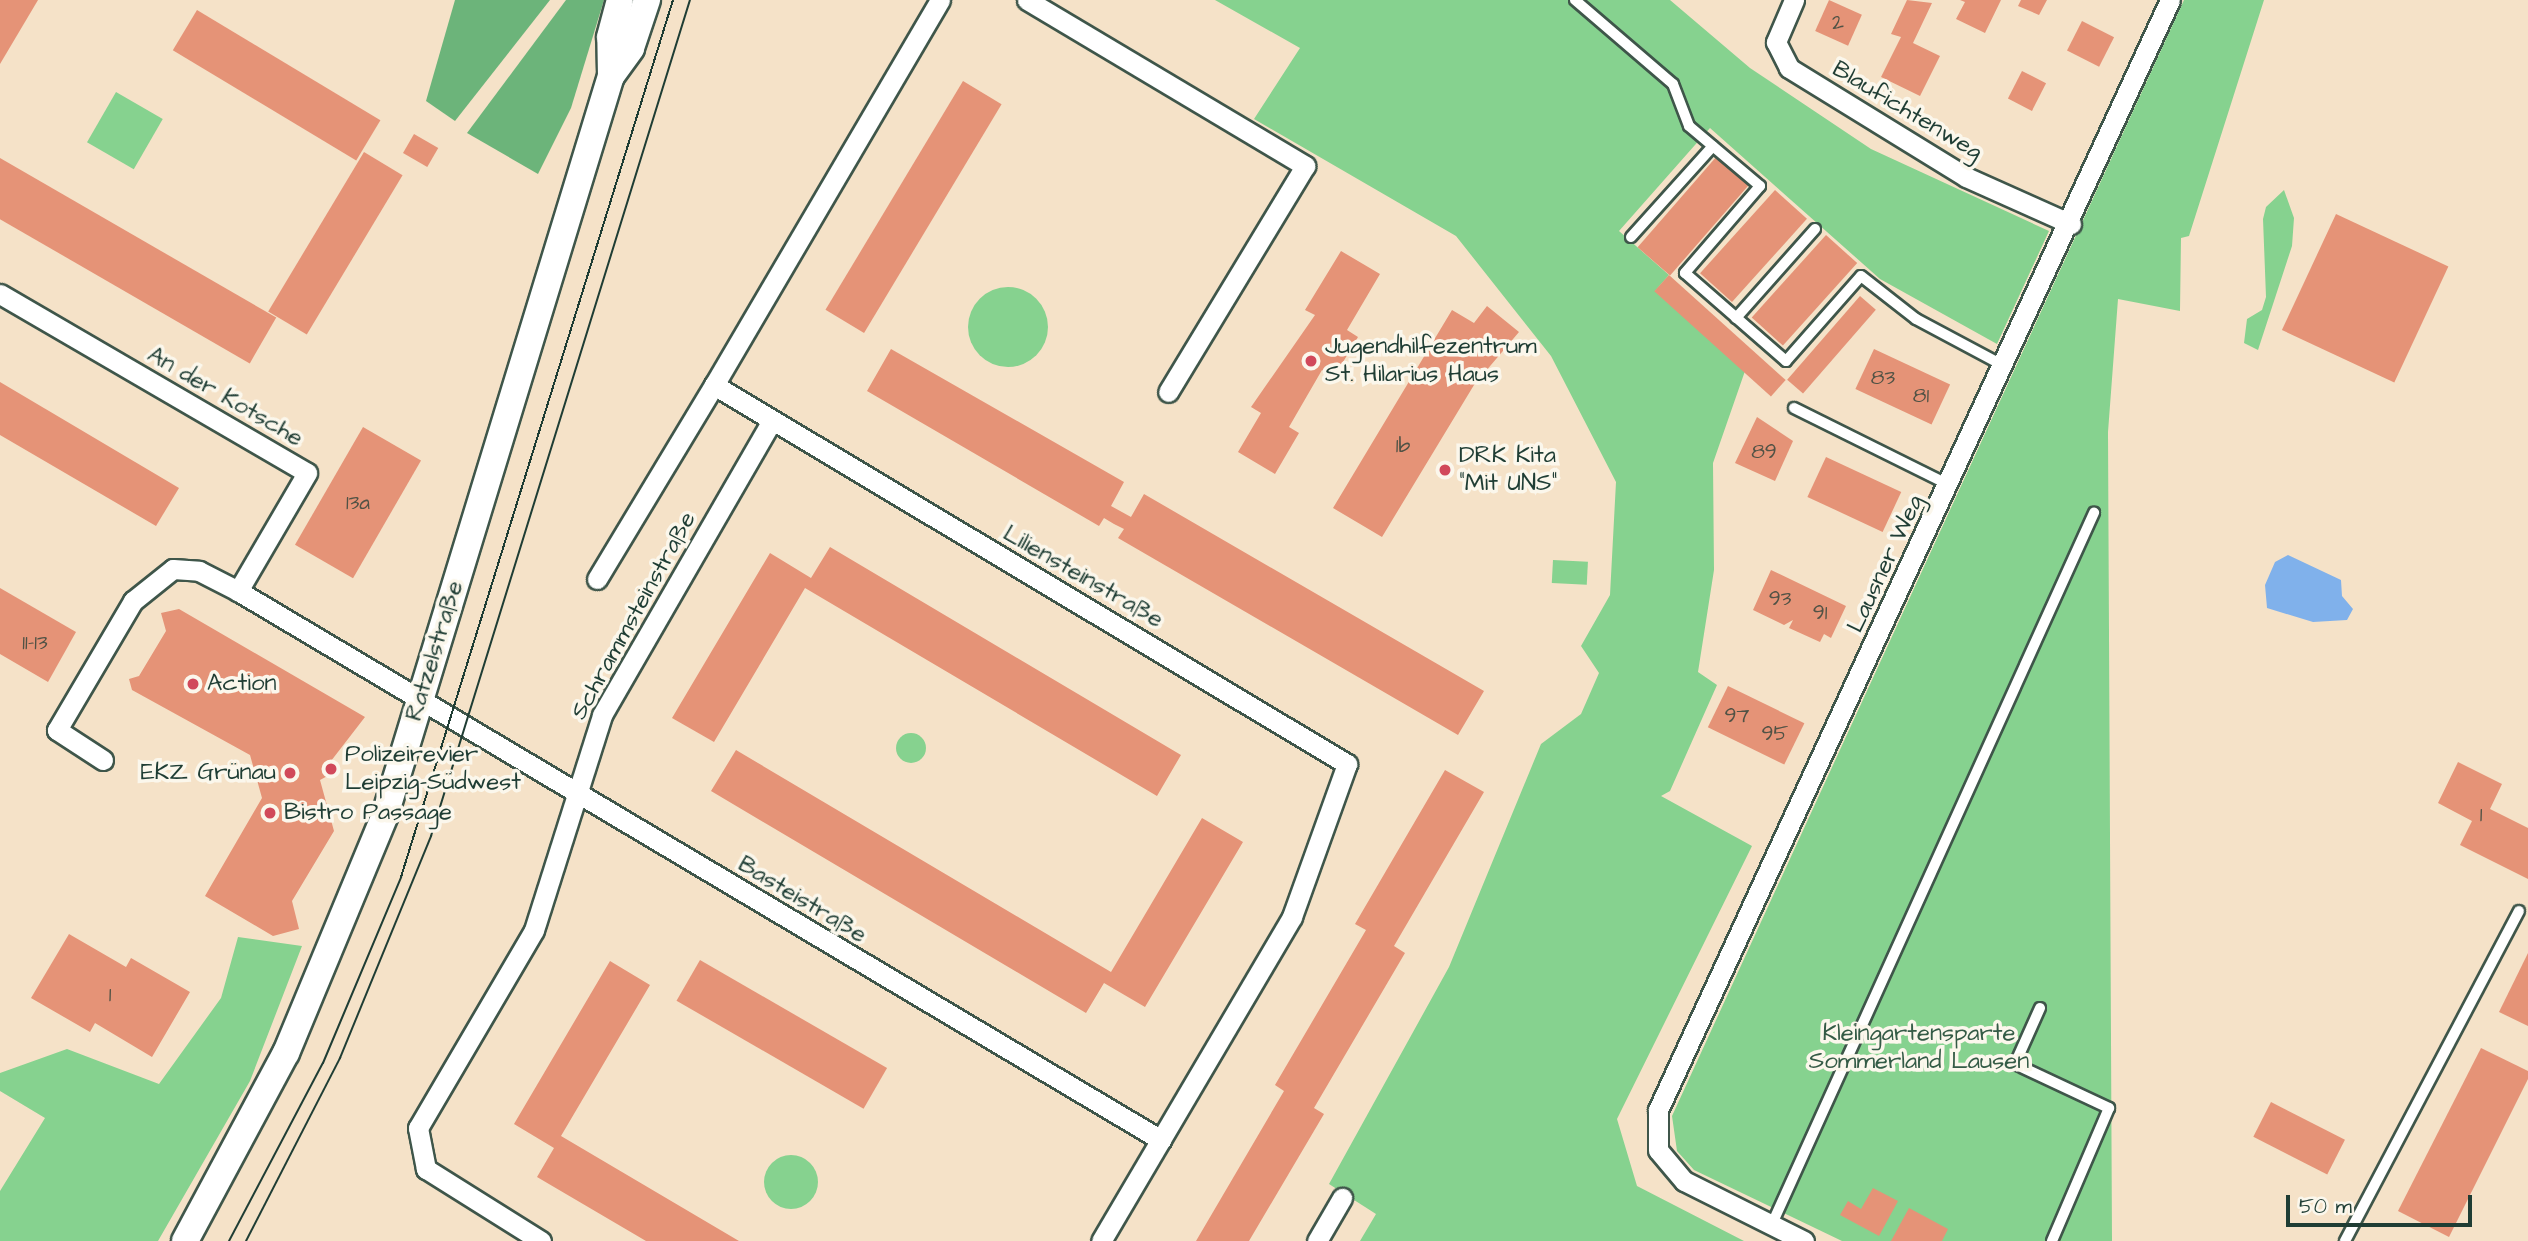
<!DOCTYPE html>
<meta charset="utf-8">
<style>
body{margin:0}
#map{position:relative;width:2528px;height:1241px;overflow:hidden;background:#f5e2c8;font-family:"Architects Daughter",sans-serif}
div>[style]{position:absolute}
.green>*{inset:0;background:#86d28f;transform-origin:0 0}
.round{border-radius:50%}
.forest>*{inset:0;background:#6cb47a}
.water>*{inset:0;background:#80b1eb}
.building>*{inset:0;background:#e59377;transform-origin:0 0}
.roads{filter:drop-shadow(2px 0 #3f564a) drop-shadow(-2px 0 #3f564a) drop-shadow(0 2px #3f564a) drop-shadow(0 -2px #3f564a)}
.lane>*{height:10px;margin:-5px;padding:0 5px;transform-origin:5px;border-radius:5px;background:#fff}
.street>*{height:19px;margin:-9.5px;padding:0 9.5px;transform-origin:9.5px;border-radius:9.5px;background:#fff}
.secondary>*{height:26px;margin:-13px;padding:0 13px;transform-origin:13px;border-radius:13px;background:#fff}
.tram>*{height:2px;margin:-1px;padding:0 1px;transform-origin:1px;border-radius:1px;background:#1f3d34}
.dots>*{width:19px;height:19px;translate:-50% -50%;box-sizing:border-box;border:4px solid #fbf7ec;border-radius:50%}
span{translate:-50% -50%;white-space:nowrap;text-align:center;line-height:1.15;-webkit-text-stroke:7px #fbf7ec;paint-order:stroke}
.number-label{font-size:21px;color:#505245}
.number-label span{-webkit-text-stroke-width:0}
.street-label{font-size:24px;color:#1f3d34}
.poi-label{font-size:24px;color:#1f3d34}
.left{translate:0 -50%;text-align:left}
.right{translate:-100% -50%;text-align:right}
.park-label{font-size:24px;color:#345b46}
.scale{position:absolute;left:2286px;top:1195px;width:186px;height:32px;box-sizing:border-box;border:4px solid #1f3d34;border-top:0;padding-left:9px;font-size:21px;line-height:24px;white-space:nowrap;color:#1f3d34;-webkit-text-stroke:5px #fbf7ec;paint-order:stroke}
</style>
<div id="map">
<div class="green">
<div style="clip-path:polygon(1215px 0,1670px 0,1750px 68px,1871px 149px,2049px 231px,1997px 344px,1880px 279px,1710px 128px,1619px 231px,1669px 275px,1655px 291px,1745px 371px,1713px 463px,1714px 570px,1698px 672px,1717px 685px,1670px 791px,1661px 796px,1752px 846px,1617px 1119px,1637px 1186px,1744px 1241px,1360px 1241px,1376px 1214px,1329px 1184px,1449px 967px,1541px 744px,1581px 714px,1599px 673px,1581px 646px,1610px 595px,1616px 482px,1551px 356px,1456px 236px,1254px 119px,1300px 48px)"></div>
<div style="clip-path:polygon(2184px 0,2264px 0,2189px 236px,2181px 238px,2180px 311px,2118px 299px,2108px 432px,2112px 1241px,1842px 1241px,1694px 1170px,1677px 1151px,1672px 1116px)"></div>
<div style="left:116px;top:92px;width:54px;height:58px;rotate:30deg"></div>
<div style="clip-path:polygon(2284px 190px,2294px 218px,2292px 246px,2258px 350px,2244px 343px,2247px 319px,2262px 310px,2266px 297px,2263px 219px,2266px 207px)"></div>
<div class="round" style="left:968px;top:287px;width:80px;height:80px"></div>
<div style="left:1553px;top:560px;width:35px;height:23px;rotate:3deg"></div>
<div class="round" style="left:896px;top:733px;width:30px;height:30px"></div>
<div style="clip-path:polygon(238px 937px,302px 946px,250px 1081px,158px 1241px,0 1241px,0 1191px,45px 1118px,0 1091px,0 1073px,67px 1049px,159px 1084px,221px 998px)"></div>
<div class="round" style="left:764px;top:1155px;width:54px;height:54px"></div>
</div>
<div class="forest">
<div style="clip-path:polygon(455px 0,550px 0,455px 121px,426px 101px)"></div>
<div style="clip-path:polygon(566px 0,604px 0,571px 108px,538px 174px,467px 133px)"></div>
</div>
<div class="water">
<div style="clip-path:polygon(2288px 555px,2341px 580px,2342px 596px,2353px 609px,2347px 620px,2313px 622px,2267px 608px,2265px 585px,2275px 562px)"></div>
</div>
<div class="building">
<div style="clip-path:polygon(0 0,38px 0,0 64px)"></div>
<div style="left:1829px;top:0;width:36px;height:34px;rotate:24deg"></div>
<div style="clip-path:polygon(1907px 0,1932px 3px,1913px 43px,1940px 56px,1920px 96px,1881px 77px,1901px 37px,1891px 34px)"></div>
<div style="clip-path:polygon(1960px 0,2001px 0,1985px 33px,1956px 19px,1965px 2px)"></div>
<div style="clip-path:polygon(2021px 0,2047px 0,2039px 15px,2018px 6px)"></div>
<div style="left:197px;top:10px;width:214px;height:47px;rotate:31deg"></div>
<div style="left:2082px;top:21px;width:36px;height:33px;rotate:27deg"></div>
<div style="left:2022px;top:71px;width:27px;height:31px;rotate:27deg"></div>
<div style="left:963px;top:81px;width:45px;height:267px;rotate:31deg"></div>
<div style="left:414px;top:134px;width:28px;height:22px;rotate:30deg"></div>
<div style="left:364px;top:152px;width:45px;height:186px;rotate:31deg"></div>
<div style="left:1717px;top:156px;width:43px;height:121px;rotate:41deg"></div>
<div style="left:0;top:158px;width:319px;height:53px;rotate:30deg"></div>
<div style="left:1775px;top:190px;width:43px;height:112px;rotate:42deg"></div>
<div style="left:2336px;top:214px;width:124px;height:128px;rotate:25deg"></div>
<div style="left:1826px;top:235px;width:42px;height:111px;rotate:42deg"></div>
<div style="clip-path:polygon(1341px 251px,1380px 274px,1347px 330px,1358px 337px,1334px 377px,1322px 370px,1289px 427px,1299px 433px,1275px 474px,1238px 452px,1261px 413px,1251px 407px,1315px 315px,1305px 310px)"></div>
<div style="left:1669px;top:275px;width:157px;height:22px;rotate:42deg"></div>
<div style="left:1860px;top:296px;width:21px;height:111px;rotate:41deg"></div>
<div style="clip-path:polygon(1487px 306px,1519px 332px,1474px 385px,1382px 537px,1333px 508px,1452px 310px,1474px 323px)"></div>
<div style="clip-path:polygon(891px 349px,1124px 482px,1111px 506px,1131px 517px,1144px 494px,1484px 691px,1458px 735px,1118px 538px,1124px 529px,1114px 524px,1104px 518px,1099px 526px,867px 391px)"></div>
<div style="left:1874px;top:349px;width:84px;height:44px;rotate:25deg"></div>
<div style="clip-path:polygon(0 382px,179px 488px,156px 526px,0 435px)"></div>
<div style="clip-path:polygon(1757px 417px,1793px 441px,1775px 481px,1735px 463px)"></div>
<div style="left:363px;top:427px;width:67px;height:136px;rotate:30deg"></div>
<div style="left:1826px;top:457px;width:83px;height:44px;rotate:25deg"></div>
<div style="clip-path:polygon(830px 547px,1181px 755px,1157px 796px,805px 588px,714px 742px,672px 718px,770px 553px,811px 578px)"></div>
<div style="clip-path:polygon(1771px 570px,1846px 606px,1831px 638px,1824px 634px,1820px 642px,1789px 628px,1793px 620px,1784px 625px,1753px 610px)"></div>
<div style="clip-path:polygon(0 588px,76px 632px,48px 682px,0 654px)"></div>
<div style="clip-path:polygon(179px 609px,365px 717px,331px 761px,333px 773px,320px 780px,334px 831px,292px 901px,299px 929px,273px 936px,205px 896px,262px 798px,250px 755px,132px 690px,129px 679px,139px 676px,166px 631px,161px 613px)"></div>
<div style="left:1728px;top:686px;width:85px;height:46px;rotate:26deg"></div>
<div style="clip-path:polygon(736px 750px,1111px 972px,1202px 818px,1243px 842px,1145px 1007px,1104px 983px,1086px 1013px,711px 791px)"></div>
<div style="clip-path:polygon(2458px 762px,2502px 784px,2490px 809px,2528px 828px,2528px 879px,2460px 845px,2472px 821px,2438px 803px)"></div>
<div style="clip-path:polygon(1445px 770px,1484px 792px,1394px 946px,1405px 953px,1314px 1108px,1324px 1114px,1249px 1241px,1196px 1241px,1284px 1091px,1275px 1085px,1366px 930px,1355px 924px)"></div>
<div style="clip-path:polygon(69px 934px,126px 967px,131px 958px,190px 992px,152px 1057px,95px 1023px,90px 1032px,31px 998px)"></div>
<div style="clip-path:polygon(2528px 953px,2528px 1026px,2499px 1012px)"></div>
<div style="left:700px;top:960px;width:216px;height:47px;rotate:30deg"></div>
<div style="clip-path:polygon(610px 961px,650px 985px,561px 1136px,739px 1241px,646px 1241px,537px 1177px,554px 1148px,514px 1124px)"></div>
<div style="clip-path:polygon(2481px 1048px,2528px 1071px,2528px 1079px,2449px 1237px,2398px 1211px)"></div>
<div style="left:2271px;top:1102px;width:83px;height:39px;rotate:27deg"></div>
<div style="clip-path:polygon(1873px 1188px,1898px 1201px,1879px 1236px,1840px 1215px,1848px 1201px,1861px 1209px)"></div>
<div style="clip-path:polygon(1909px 1208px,1948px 1229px,1942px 1241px,1891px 1241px)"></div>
</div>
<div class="roads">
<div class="lane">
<div style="left:1575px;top:0;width:129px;rotate:40.6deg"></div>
<div style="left:1673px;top:84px;width:45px;rotate:69.1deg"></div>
<div style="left:1689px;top:126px;width:93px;rotate:40.2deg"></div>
<div style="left:1760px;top:186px;width:115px;rotate:130.8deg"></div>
<div style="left:1685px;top:273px;width:134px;rotate:41.1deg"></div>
<div style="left:1786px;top:361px;width:113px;rotate:-48.6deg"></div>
<div style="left:1861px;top:276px;width:70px;rotate:38deg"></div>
<div style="left:1916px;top:319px;width:100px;rotate:28.1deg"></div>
<div style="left:1631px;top:237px;width:122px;rotate:-48deg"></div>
<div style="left:1736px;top:318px;width:119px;rotate:-48.4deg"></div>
<div style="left:1794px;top:408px;width:173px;rotate:26.4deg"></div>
<div style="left:2040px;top:1008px;width:61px;rotate:114.1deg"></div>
<div style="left:2015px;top:1064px;width:104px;rotate:25.1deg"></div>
<div style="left:2109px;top:1108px;width:145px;rotate:113.2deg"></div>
<div style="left:1772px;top:1224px;width:781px;rotate:-65.64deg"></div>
<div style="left:2345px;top:1241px;width:373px;rotate:-62.2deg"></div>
</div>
<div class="street">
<div style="left:940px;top:0;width:446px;rotate:120.4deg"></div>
<div style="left:714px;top:385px;width:738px;rotate:30.91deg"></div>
<div style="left:1347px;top:764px;width:163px;rotate:109.8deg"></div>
<div style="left:1292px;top:917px;width:376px;rotate:120.5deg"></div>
<div style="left:1027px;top:0;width:324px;rotate:30.8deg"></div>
<div style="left:1305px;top:166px;width:264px;rotate:121.2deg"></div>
<div style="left:1794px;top:0;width:46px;rotate:113.2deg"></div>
<div style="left:1776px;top:42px;width:29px;rotate:63deg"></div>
<div style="left:1789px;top:68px;width:208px;rotate:31.6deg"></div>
<div style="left:1966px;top:177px;width:115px;rotate:24.1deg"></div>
<div style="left:0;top:294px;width:355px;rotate:30.2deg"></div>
<div style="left:307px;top:473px;width:137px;rotate:120.3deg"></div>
<div style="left:238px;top:591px;width:1074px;rotate:30.74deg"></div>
<div style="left:597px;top:579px;width:227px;rotate:-58.9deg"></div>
<div style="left:103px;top:760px;width:55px;rotate:-146.9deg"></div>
<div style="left:57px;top:730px;width:150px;rotate:-59.5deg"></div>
<div style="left:133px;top:601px;width:51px;rotate:-38.7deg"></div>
<div style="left:173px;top:569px;width:26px;rotate:4deg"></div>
<div style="left:199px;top:571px;width:44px;rotate:27.1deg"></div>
<div style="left:541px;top:1241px;width:136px;rotate:-147.9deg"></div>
<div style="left:426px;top:1169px;width:42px;rotate:-101deg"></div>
<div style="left:418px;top:1128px;width:229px;rotate:-59.6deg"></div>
<div style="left:534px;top:930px;width:225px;rotate:-72.4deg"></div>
<div style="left:602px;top:715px;width:340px;rotate:-60deg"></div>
<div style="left:1317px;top:1241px;width:50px;rotate:-59.8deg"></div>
<div style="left:1804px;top:1241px;width:134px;rotate:-153.4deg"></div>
<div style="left:1684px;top:1181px;width:40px;rotate:-130deg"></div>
<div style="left:1658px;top:1150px;width:40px;rotate:-90deg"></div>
<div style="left:1658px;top:1110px;width:1222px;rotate:-65.24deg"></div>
</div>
<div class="secondary">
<div style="left:611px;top:76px;width:34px;rotate:-54deg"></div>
<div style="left:631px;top:48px;width:51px;rotate:-71.6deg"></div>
<div style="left:185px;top:1241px;width:213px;rotate:-61.8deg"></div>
<div style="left:286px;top:1053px;width:258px;rotate:-67.4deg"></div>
<div style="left:385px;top:815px;width:773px;rotate:-73deg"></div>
<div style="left:611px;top:76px;width:39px;rotate:-91deg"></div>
<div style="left:610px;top:37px;width:38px;rotate:-75deg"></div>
</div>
</div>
<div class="tram">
<div style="left:229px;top:1241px;width:201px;rotate:-62.2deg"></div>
<div style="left:323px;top:1063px;width:202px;rotate:-67.2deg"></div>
<div style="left:401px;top:877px;width:918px;rotate:-72.77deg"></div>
<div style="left:246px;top:1241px;width:206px;rotate:-62.8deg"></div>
<div style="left:340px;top:1058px;width:240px;rotate:-67.7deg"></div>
<div style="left:431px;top:836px;width:875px;rotate:-72.79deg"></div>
</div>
<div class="dots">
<div style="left:1311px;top:361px;background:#d1495b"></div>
<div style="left:1445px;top:470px;background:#d1495b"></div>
<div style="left:193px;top:684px;background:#d1495b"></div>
<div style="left:331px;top:769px;background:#d1495b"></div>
<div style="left:290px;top:773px;background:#d1495b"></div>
<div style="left:270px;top:813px;background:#d1495b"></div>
</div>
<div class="number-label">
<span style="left:1838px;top:23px">2</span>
<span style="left:1883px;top:378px">83</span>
<span style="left:1921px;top:396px">81</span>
<span style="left:1403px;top:446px">1b</span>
<span style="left:1764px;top:452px">89</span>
<span style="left:358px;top:503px">13a</span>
<span style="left:1780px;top:599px">93</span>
<span style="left:1820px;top:613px">91</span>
<span style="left:35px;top:643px">11-13</span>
<span style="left:1737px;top:716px">97</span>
<span style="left:1775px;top:734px">95</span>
<span style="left:2481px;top:815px">1</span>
<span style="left:110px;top:995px">1</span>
</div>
<div class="street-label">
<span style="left:1907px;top:111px;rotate:31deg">Blaufichtenweg</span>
<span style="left:225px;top:397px;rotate:30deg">An der Kotsche</span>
<span style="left:1886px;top:564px;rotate:-65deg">Lausner Weg</span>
<span style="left:1083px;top:577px;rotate:30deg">Liliensteinstraße</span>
<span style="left:634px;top:616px;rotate:-61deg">Schrammsteinstraße</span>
<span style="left:435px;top:651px;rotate:-73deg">Ratzelstraße</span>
<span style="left:802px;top:900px;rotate:31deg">Basteistraße</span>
</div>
<div class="poi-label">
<span class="left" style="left:1325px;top:361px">Jugendhilfezentrum<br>St. Hilarius Haus</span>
<span class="left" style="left:1459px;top:470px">DRK Kita<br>"Mit UNS"</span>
<span class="left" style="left:207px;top:684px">Action</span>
<span class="left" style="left:345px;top:769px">Polizeirevier<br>Leipzig-Südwest</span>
<span class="right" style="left:276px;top:773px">EKZ Grünau</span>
<span class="left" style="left:284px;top:813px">Bistro Passage</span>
</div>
<div class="park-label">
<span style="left:1919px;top:1048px">Kleingartensparte<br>Sommerland Lausen</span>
</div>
<div class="scale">50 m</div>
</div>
